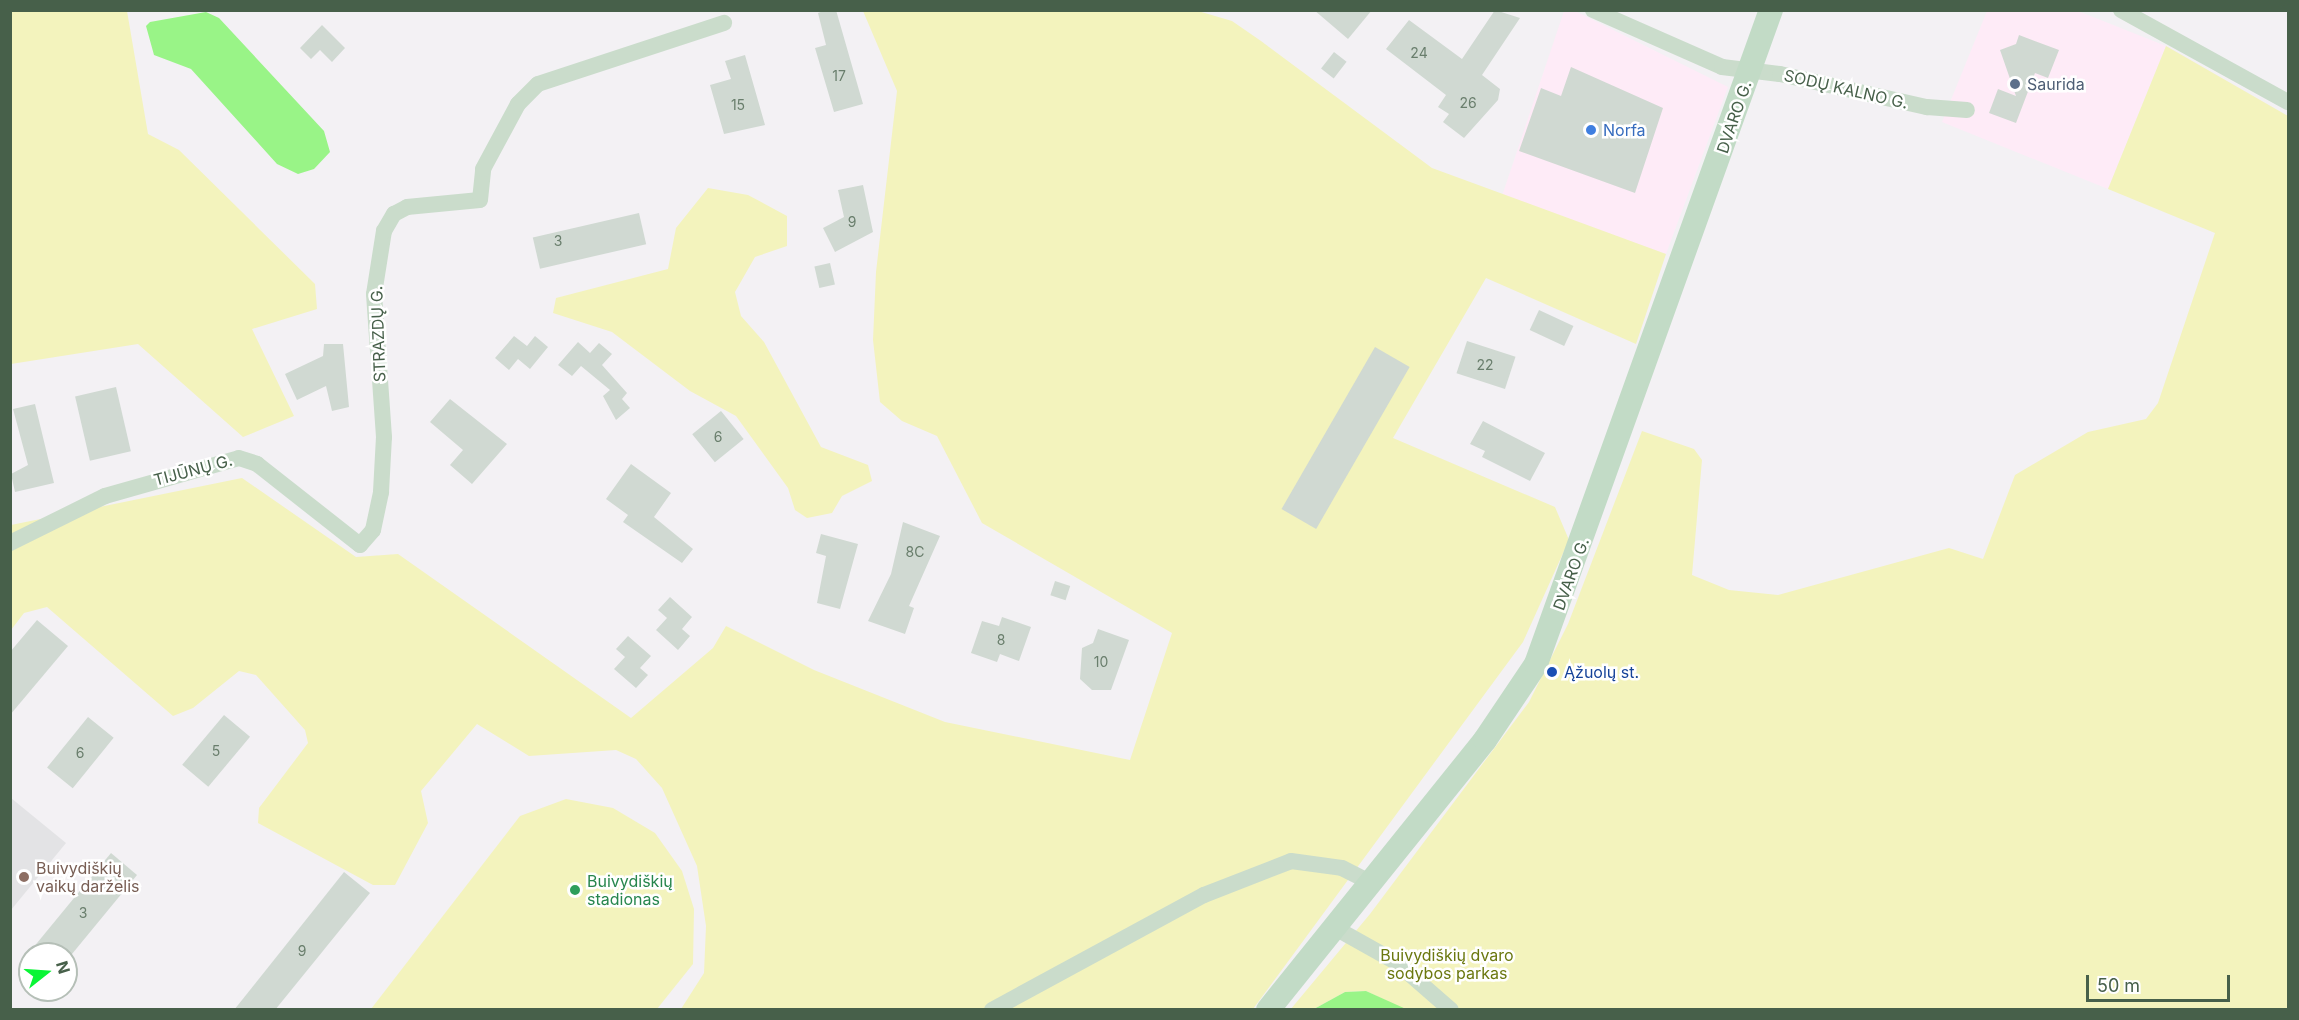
<!DOCTYPE html>
<meta charset="utf-8">
<style>
body{margin:0}
#map{position:relative;width:2299px;height:1020px;overflow:hidden;background:#f3f1f4;font-family:Inter,sans-serif}
div>[style]{position:absolute}
.commercial>*{inset:0;background:#feebf7}
.education>*{inset:0;background:#e3e3e5}
.green>*{inset:0;background:#f3f3bd}
.water>*{inset:0;background:#99f487}
.building>*{inset:0;background:#d0d9d2;transform-origin:0 0}
.minor>*{height:16px;margin:-8px;padding:0 8px;transform-origin:8px;border-radius:8px;background:#cadccb}
.secondary>*{height:24px;margin:-12px;padding:0 12px;transform-origin:12px;border-radius:12px;background:#c2dbc6}
.dots>*{width:16px;height:16px;translate:-50% -50%;box-sizing:border-box;border:3px solid #fff;border-radius:50%}
span{translate:-50% -50%;white-space:nowrap;text-align:center;line-height:1.15;-webkit-text-stroke:5px #fff;paint-order:stroke}
.number-label{font-size:14px;color:#697e6c}
.number-label span{-webkit-text-stroke-width:0}
.service-label{font-size:16px;color:#4e5e75}
.left{translate:0 -50%;text-align:left}
.street-label{font-size:16px;color:#47604a}
.shop-label{font-size:16px;color:#366cbe}
.transit-label{font-size:16px;color:#164399}
.education-label{font-size:16px;color:#785e54}
.leisure-label{font-size:16px;color:#27864d}
.park-label{font-size:16px;color:#6b7810}
.frame{position:absolute;inset:0;border:12px solid #47604a;pointer-events:none}
.north{position:absolute;left:18px;top:942px;width:60px;height:60px;box-sizing:border-box;background:#fff;border:2px solid #b5bfb7;border-radius:50%;rotate:73deg;font-size:16px;font-weight:700;line-height:24px;text-align:center;color:#47604a}
.north::after{content:'';display:block;margin:auto;width:21px;height:27px;background:#0af536;clip-path:polygon(50% 0,100% 100%,50% 72%,0 100%)}
.scale{position:absolute;left:2086px;top:975px;width:144px;height:27px;box-sizing:border-box;border:3px solid #47604a;border-top:0;padding-left:8px;font-size:18px;line-height:21px;white-space:nowrap;color:#47604a;-webkit-text-stroke:4px #fff;paint-order:stroke}
</style>
<div id="map">
<div class="commercial">
<div style="clip-path:polygon(1564px 11px,1575px 11px,1728px 87px,1666px 254px,1502px 196px)"></div>
<div style="clip-path:polygon(1987px 11px,2078px 11px,2166px 46px,2108px 189px,1942px 122px)"></div>
</div>
<div class="education">
<div style="clip-path:polygon(11px 798px,66px 843px,11px 910px)"></div>
</div>
<div class="green">
<div style="clip-path:polygon(11px 10px,127px 11px,148px 134px,179px 150px,315px 284px,317px 309px,252px 329px,294px 416px,243px 437px,138px 344px,11px 364px)"></div>
<div style="clip-path:polygon(863px 11px,1198px 11px,1232px 21px,1261px 41px,1432px 168px,1666px 254px,1636px 344px,1486px 278px,1393px 438px,1555px 507px,1569px 540px,1523px 642px,1253px 1009px,681px 1009px,704px 973px,706px 926px,697px 866px,662px 788px,636px 759px,616px 750px,529px 756px,477px 724px,421px 791px,428px 823px,395px 885px,373px 885px,258px 823px,259px 808px,308px 743px,305px 730px,256px 675px,239px 671px,193px 708px,173px 716px,47px 607px,24px 613px,11px 630px,11px 525px,242px 478px,356px 557px,398px 554px,631px 718px,713px 648px,726px 626px,814px 670px,945px 722px,1130px 760px,1172px 633px,982px 523px,937px 436px,902px 421px,880px 402px,873px 340px,876px 272px,897px 91px)"></div>
<div style="clip-path:polygon(2166px 46px,2288px 116px,2288px 1009px,1406px 1010px,1366px 991px,1345px 992px,1314px 1009px,1290px 1010px,1370px 914px,1529px 702px,1568px 624px,1642px 431px,1694px 449px,1702px 460px,1692px 575px,1729px 590px,1778px 595px,1949px 548px,1983px 559px,2015px 475px,2088px 432px,2146px 419px,2158px 403px,2215px 233px,2108px 189px)"></div>
<div style="clip-path:polygon(708px 188px,748px 195px,787px 216px,787px 246px,755px 257px,735px 292px,741px 316px,764px 342px,821px 447px,868px 465px,872px 481px,842px 496px,832px 513px,807px 518px,795px 510px,788px 488px,736px 416px,690px 391px,612px 332px,553px 313px,556px 298px,668px 269px,676px 228px)"></div>
<div style="clip-path:polygon(566px 799px,613px 808px,655px 833px,682px 871px,694px 909px,693px 964px,657px 1009px,371px 1009px,520px 816px)"></div>
</div>
<div class="water">
<div style="clip-path:polygon(206px 12px,219px 18px,324px 131px,330px 152px,314px 169px,298px 174px,277px 164px,191px 69px,154px 55px,146px 26px,150px 22px)"></div>
<div style="clip-path:polygon(1366px 991px,1406px 1009px,1314px 1009px,1345px 992px)"></div>
</div>
<div class="building">
<div style="clip-path:polygon(826px 10px,836px 10px,863px 104px,834px 112px,815px 48px,826px 45px,818px 13px)"></div>
<div style="clip-path:polygon(1314px 10px,1372px 10px,1348px 39px)"></div>
<div style="clip-path:polygon(1495px 10px,1520px 18px,1482px 75px,1500px 89px,1498px 100px,1464px 138px,1443px 122px,1449px 114px,1438px 107px,1446px 95px,1386px 49px,1409px 20px,1462px 59px)"></div>
<div style="clip-path:polygon(322px 25px,345px 48px,332px 62px,320px 50px,311px 59px,300px 48px)"></div>
<div style="clip-path:polygon(2019px 35px,2059px 50px,2048px 78px,2035px 73px,2016px 123px,1989px 113px,1998px 89px,2016px 96px,2000px 50px,2016px 44px)"></div>
<div style="left:1334px;top:52px;width:16px;height:21px;rotate:38deg"></div>
<div style="clip-path:polygon(745px 55px,765px 125px,724px 134px,710px 85px,731px 79px,725px 61px)"></div>
<div style="clip-path:polygon(1571px 67px,1663px 108px,1635px 193px,1519px 151px,1541px 88px,1561px 96px)"></div>
<div style="clip-path:polygon(863px 185px,873px 232px,835px 252px,823px 228px,844px 217px,838px 190px)"></div>
<div style="left:639px;top:213px;width:32px;height:109px;rotate:77deg"></div>
<div style="left:830px;top:263px;width:22px;height:16px;rotate:77deg"></div>
<div style="left:1539px;top:310px;width:38px;height:22px;rotate:25deg"></div>
<div style="clip-path:polygon(514px 336px,527px 346px,535px 336px,548px 347px,530px 369px,518px 359px,509px 370px,495px 358px)"></div>
<div style="left:1467px;top:341px;width:51px;height:34px;rotate:18deg"></div>
<div style="clip-path:polygon(578px 342px,590px 353px,599px 343px,612px 354px,602px 365px,627px 393px,622px 399px,630px 408px,616px 420px,603px 396px,610px 390px,581px 366px,572px 376px,558px 365px)"></div>
<div style="clip-path:polygon(324px 344px,343px 344px,349px 407px,332px 411px,326px 386px,297px 400px,285px 374px,323px 356px)"></div>
<div style="left:1375px;top:347px;width:40px;height:187px;rotate:30deg"></div>
<div style="left:116px;top:387px;width:66px;height:42px;rotate:77deg"></div>
<div style="clip-path:polygon(450px 399px,507px 444px,472px 484px,450px 465px,463px 450px,430px 422px)"></div>
<div style="clip-path:polygon(35px 404px,54px 483px,15px 492px,11px 474px,28px 465px,13px 409px)"></div>
<div style="left:721px;top:411px;width:36px;height:37px;rotate:51deg"></div>
<div style="clip-path:polygon(1483px 421px,1545px 453px,1530px 481px,1482px 457px,1485px 451px,1470px 444px)"></div>
<div style="clip-path:polygon(631px 464px,671px 493px,654px 517px,693px 549px,682px 563px,623px 522px,628px 515px,606px 499px)"></div>
<div style="clip-path:polygon(903px 522px,940px 536px,909px 606px,914px 608px,905px 634px,868px 621px,891px 574px)"></div>
<div style="clip-path:polygon(821px 534px,858px 544px,840px 609px,817px 603px,826px 556px,816px 553px)"></div>
<div style="left:1055px;top:581px;width:16px;height:15px;rotate:18deg"></div>
<div style="clip-path:polygon(670px 597px,692px 617px,682px 629px,690px 636px,678px 650px,656px 630px,667px 618px,658px 610px)"></div>
<div style="clip-path:polygon(1002px 617px,1031px 627px,1019px 661px,1000px 654px,997px 662px,971px 653px,982px 621px,999px 626px)"></div>
<div style="clip-path:polygon(37px 620px,68px 646px,10px 715px,10px 652px)"></div>
<div style="clip-path:polygon(1098px 629px,1129px 640px,1111px 690px,1092px 690px,1080px 679px,1082px 648px,1093px 643px)"></div>
<div style="clip-path:polygon(628px 636px,651px 656px,640px 668px,648px 675px,636px 688px,614px 669px,625px 657px,616px 649px)"></div>
<div style="left:224px;top:715px;width:34px;height:65px;rotate:40deg"></div>
<div style="left:88px;top:717px;width:33px;height:65px;rotate:39deg"></div>
<div style="clip-path:polygon(111px 853px,137px 875px,72px 954px,28px 954px)"></div>
<div style="clip-path:polygon(344px 872px,370px 893px,275px 1010px,234px 1010px)"></div>
</div>
<div class="minor">
<div style="left:1593px;top:10px;width:141px;rotate:23.8deg"></div>
<div style="left:1722px;top:67px;width:58px;rotate:6.9deg"></div>
<div style="left:1780px;top:74px;width:151px;rotate:12.7deg"></div>
<div style="left:1927px;top:107px;width:40px;rotate:4.3deg"></div>
<div style="left:2121px;top:10px;width:191px;rotate:28.9deg"></div>
<div style="left:10px;top:543px;width:106px;rotate:-26.3deg"></div>
<div style="left:105px;top:496px;width:139px;rotate:-15.8deg"></div>
<div style="left:239px;top:458px;width:19px;rotate:18deg"></div>
<div style="left:257px;top:464px;width:131px;rotate:38.2deg"></div>
<div style="left:360px;top:545px;width:20px;rotate:-49deg"></div>
<div style="left:373px;top:530px;width:39px;rotate:-78deg"></div>
<div style="left:381px;top:492px;width:55px;rotate:-86.9deg"></div>
<div style="left:384px;top:437px;width:143px;rotate:-94deg"></div>
<div style="left:374px;top:294px;width:64px;rotate:-81deg"></div>
<div style="left:384px;top:231px;width:20px;rotate:-60deg"></div>
<div style="left:394px;top:214px;width:15px;rotate:-28deg"></div>
<div style="left:407px;top:207px;width:73px;rotate:-5.5deg"></div>
<div style="left:480px;top:200px;width:31px;rotate:-84deg"></div>
<div style="left:483px;top:169px;width:74px;rotate:-61.7deg"></div>
<div style="left:518px;top:104px;width:28px;rotate:-45deg"></div>
<div style="left:538px;top:84px;width:196px;rotate:-18.2deg"></div>
<div style="left:1337px;top:929px;width:68px;rotate:29.2deg"></div>
<div style="left:1396px;top:962px;width:73px;rotate:41.1deg"></div>
<div style="left:992px;top:1010px;width:241px;rotate:-28.5deg"></div>
<div style="left:1204px;top:895px;width:93px;rotate:-21.3deg"></div>
<div style="left:1291px;top:861px;width:51px;rotate:7.8deg"></div>
<div style="left:1342px;top:868px;width:34px;rotate:27deg"></div>
</div>
<div class="secondary">
<div style="left:1268px;top:1010px;width:346px;rotate:-51.2deg"></div>
<div style="left:1485px;top:740px;width:92px;rotate:-56.1deg"></div>
<div style="left:1536px;top:664px;width:695px;rotate:-70.24deg"></div>
</div>
<div class="dots">
<div style="left:2015px;top:84px;background:#5c6f8a"></div>
<div style="left:1591px;top:130px;background:#3f7fe0"></div>
<div style="left:1552px;top:672px;background:#1a4fb4"></div>
<div style="left:24px;top:877px;background:#8d6e63"></div>
<div style="left:575px;top:890px;background:#2e9e5b"></div>
</div>
<div class="number-label">
<span style="left:1419px;top:53px">24</span>
<span style="left:839px;top:76px">17</span>
<span style="left:1468px;top:103px">26</span>
<span style="left:738px;top:105px">15</span>
<span style="left:852px;top:222px">9</span>
<span style="left:558px;top:241px">3</span>
<span style="left:1485px;top:365px">22</span>
<span style="left:718px;top:437px">6</span>
<span style="left:915px;top:552px">8C</span>
<span style="left:1001px;top:640px">8</span>
<span style="left:1101px;top:662px">10</span>
<span style="left:216px;top:751px">5</span>
<span style="left:80px;top:753px">6</span>
<span style="left:83px;top:913px">3</span>
<span style="left:302px;top:951px">9</span>
</div>
<div class="service-label">
<span class="left" style="left:2027px;top:84px">Saurida</span>
</div>
<div class="street-label">
<span style="left:1846px;top:89px;rotate:13deg">SODŲ KALNO G.</span>
<span style="left:1734px;top:117px;rotate:-71deg">DVARO G.</span>
<span style="left:378px;top:334px;rotate:-92deg">STRAZDŲ G.</span>
<span style="left:193px;top:470px;rotate:-15deg">TIJŪNŲ G.</span>
<span style="left:1571px;top:574px;rotate:-70deg">DVARO G.</span>
</div>
<div class="shop-label">
<span class="left" style="left:1603px;top:130px">Norfa</span>
</div>
<div class="transit-label">
<span class="left" style="left:1564px;top:672px">Ąžuolų st.</span>
</div>
<div class="education-label">
<span class="left" style="left:36px;top:877px">Buivydiškių<br>vaikų darželis</span>
</div>
<div class="leisure-label">
<span class="left" style="left:587px;top:890px">Buivydiškių<br>stadionas</span>
</div>
<div class="park-label">
<span style="left:1447px;top:964px">Buivydiškių dvaro<br>sodybos parkas</span>
</div>
<div class="frame"></div>
<div class="north">N</div>
<div class="scale">50 m</div>
</div>
